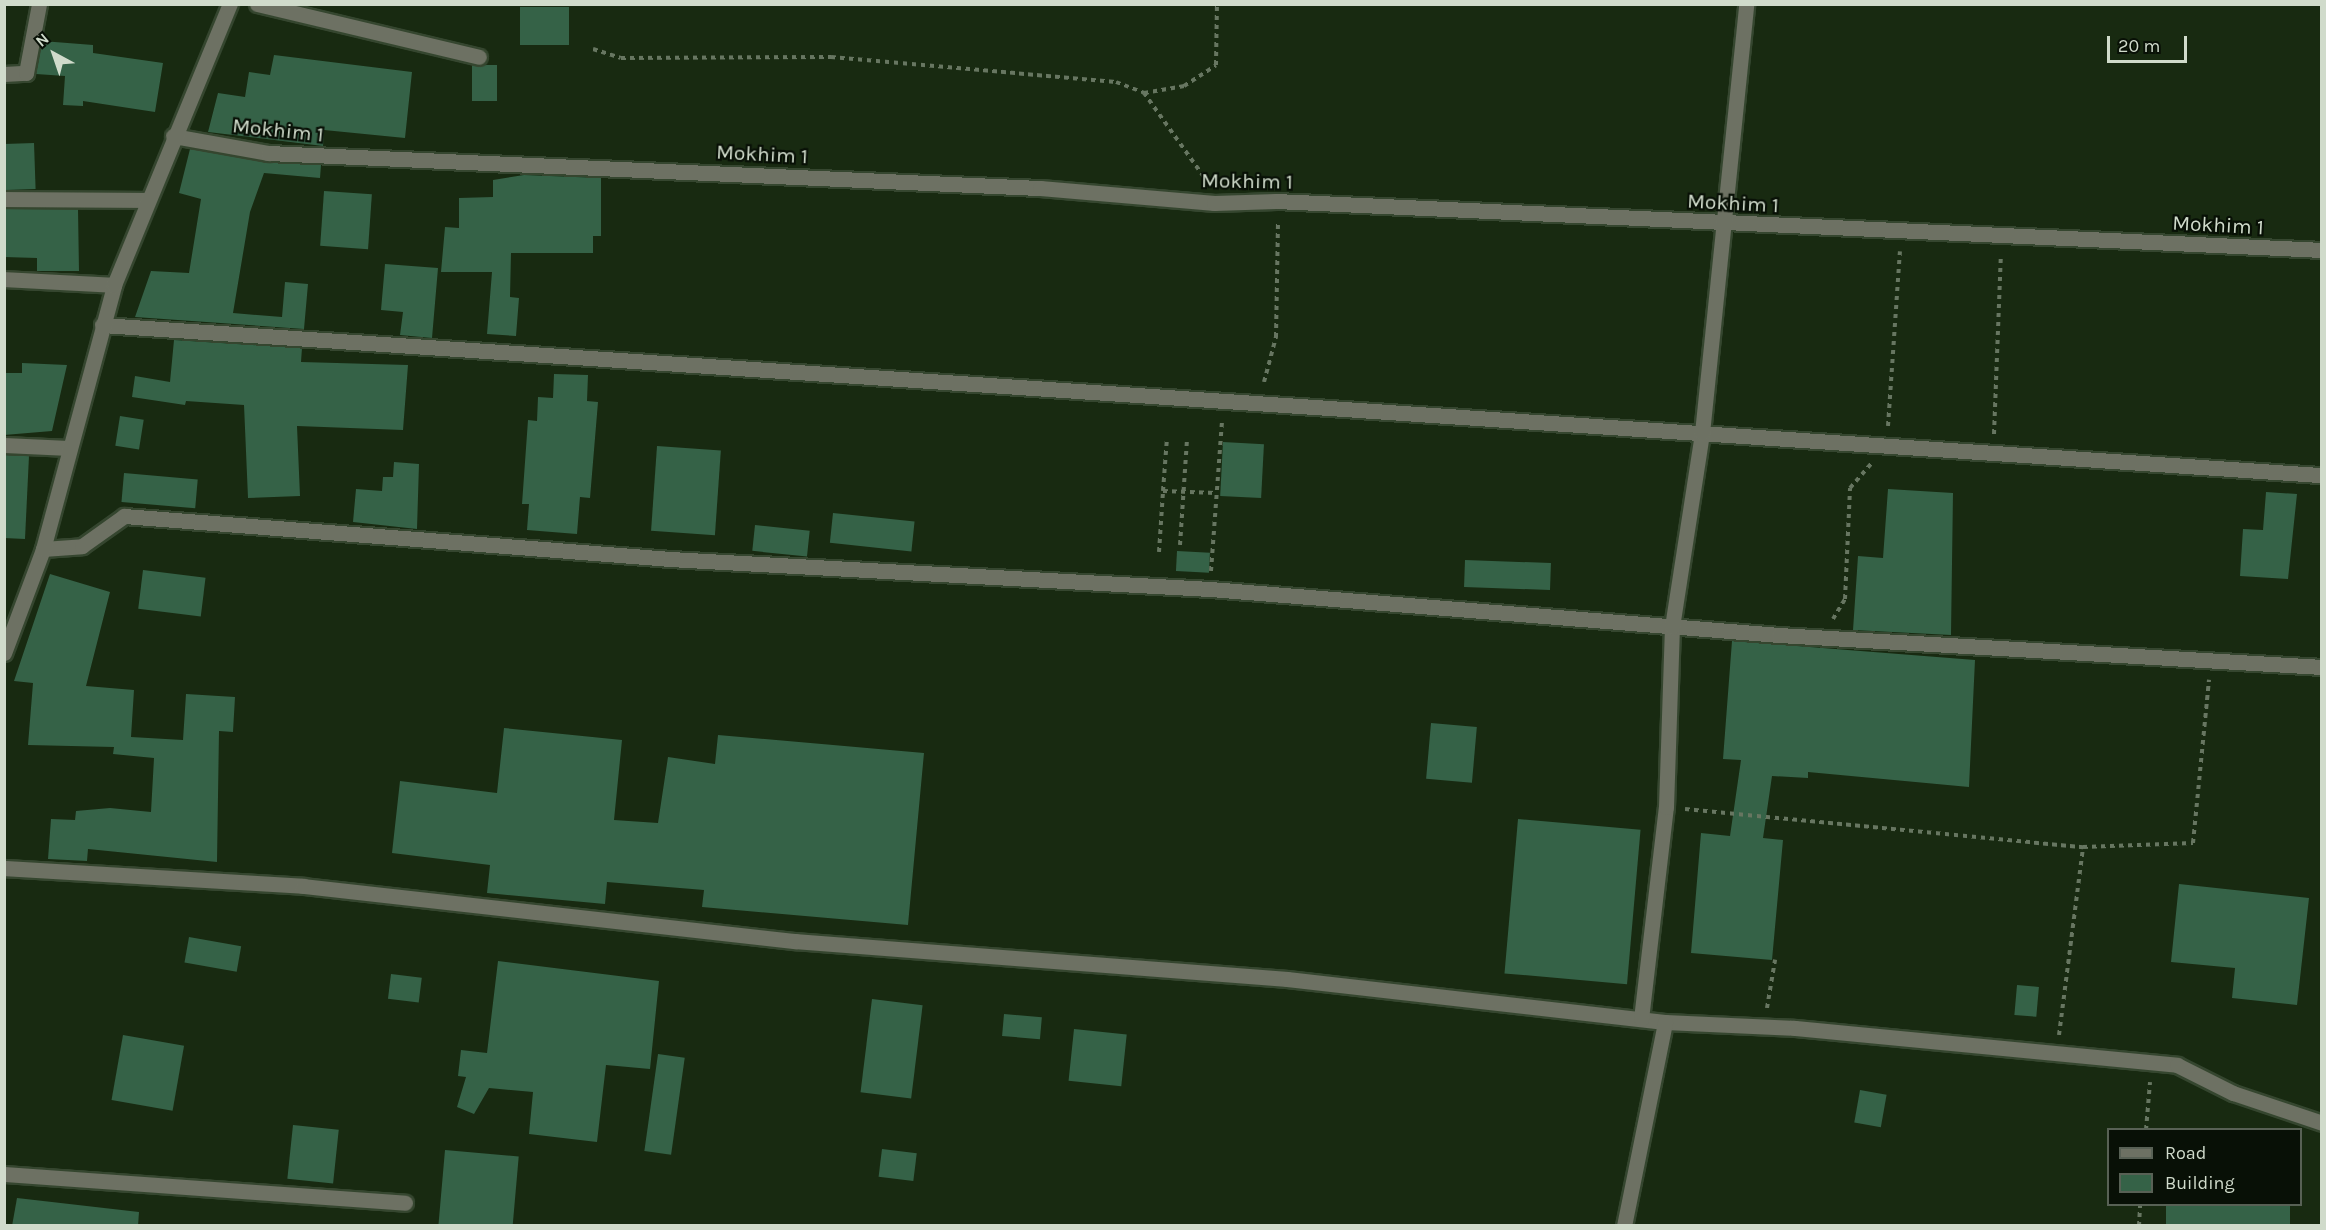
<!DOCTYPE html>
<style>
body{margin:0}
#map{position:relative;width:2326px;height:1230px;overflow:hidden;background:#182a11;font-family:Karla,sans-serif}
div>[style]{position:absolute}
.building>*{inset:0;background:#356247;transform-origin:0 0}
.path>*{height:4px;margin-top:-2px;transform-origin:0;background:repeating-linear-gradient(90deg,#677661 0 4.5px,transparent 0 9px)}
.roads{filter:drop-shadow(2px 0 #35462f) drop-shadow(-2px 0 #35462f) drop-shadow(0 2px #35462f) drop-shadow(0 -2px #35462f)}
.minor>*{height:15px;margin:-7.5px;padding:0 7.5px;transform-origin:7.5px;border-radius:7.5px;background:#6d7163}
span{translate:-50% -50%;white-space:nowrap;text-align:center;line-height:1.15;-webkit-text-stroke:4.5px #081006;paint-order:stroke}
.street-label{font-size:21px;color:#d0dbcb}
.frame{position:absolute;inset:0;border:6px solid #d0dbcb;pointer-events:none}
.legend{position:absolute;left:2107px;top:1128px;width:195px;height:78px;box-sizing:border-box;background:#081006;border:2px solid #586155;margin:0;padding:8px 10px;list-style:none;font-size:18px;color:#d0dbcb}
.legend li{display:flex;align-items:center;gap:12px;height:30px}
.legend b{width:30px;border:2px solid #586155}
.north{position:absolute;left:24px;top:24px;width:60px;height:60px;-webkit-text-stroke:4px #081006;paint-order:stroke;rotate:320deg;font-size:16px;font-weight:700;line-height:24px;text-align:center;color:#d0dbcb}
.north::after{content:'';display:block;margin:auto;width:21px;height:27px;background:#d0dbcb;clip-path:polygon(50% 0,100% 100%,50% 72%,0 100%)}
.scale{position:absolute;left:2107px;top:36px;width:80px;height:27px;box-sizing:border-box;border:3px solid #d0dbcb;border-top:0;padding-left:8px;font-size:18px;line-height:21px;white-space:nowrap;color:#d0dbcb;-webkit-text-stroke:4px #081006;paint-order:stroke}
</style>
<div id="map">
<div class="building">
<div style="left:520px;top:7px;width:49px;height:38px"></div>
<div style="clip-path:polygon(42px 41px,93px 45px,93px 53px,163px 63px,155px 112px,83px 101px,83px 106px,63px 105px,65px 76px,36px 74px)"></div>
<div style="clip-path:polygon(274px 55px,412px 72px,405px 138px,324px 130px,323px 146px,208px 132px,218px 93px,245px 97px,249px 72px,270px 75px)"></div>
<div style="left:472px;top:65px;width:25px;height:36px"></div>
<div style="left:34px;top:143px;width:46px;height:30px;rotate:88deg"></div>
<div style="clip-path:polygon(190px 149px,321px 165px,320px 178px,264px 173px,250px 212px,233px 313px,282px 317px,285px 282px,308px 284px,304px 329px,135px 317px,151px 271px,189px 273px,201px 199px,179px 193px)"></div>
<div style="clip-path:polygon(524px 175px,601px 178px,601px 236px,593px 236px,593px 253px,511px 253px,510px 297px,519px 298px,516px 336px,487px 334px,492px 272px,441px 272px,445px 227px,459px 228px,459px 198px,493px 197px,493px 180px)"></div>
<div style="left:324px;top:191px;width:48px;height:55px;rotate:4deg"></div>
<div style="clip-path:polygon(4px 209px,78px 209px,79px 271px,37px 271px,37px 258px,4px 257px)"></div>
<div style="clip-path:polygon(385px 264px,438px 268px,432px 338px,400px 335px,403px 312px,381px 310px)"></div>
<div style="clip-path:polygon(174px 340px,302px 348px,301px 362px,408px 365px,403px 430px,297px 426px,300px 496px,248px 498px,244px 405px,186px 401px,185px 405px,132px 397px,135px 376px,170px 382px)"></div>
<div style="clip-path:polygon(22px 363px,67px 365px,52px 431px,4px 435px,4px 373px,22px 373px)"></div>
<div style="clip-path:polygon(554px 374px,588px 375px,587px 401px,598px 402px,590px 498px,580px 497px,577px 534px,527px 530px,529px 504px,522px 504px,528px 420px,537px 421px,538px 397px,553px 398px)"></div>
<div style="left:120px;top:416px;width:24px;height:30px;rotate:9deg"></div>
<div style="left:1223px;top:442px;width:41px;height:54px;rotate:3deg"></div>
<div style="left:657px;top:446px;width:64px;height:85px;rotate:4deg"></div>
<div style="clip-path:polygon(4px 455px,29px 456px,25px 539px,4px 538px)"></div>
<div style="clip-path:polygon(394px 462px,419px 464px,417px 529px,353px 522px,356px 489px,382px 491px,383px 477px,393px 477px)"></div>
<div style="left:124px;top:473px;width:74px;height:29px;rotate:5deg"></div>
<div style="clip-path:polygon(1888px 489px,1953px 493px,1951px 635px,1853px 630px,1858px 556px,1883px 558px)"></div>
<div style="clip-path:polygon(2266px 492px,2297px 494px,2288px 579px,2240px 576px,2243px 529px,2263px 530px)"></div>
<div style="left:833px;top:513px;width:82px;height:30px;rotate:6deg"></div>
<div style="left:755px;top:525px;width:55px;height:26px;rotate:6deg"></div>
<div style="left:1177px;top:551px;width:33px;height:20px;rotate:3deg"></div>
<div style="left:1465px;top:560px;width:86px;height:27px;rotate:2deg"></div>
<div style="left:143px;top:570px;width:63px;height:39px;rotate:7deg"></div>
<div style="clip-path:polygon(50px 574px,110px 592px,86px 686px,134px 690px,131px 737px,183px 740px,186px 694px,235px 697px,233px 732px,219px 731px,217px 862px,88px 849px,87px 861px,48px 859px,51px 819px,75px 820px,76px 811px,110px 808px,151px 812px,154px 758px,113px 754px,114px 747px,28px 745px,33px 683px,14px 681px)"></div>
<div style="clip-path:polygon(1732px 641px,1975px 660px,1969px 787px,1808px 772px,1808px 778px,1772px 776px,1763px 838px,1783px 840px,1772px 960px,1691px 953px,1701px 833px,1730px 836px,1741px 760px,1723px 759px)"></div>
<div style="left:1431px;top:723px;width:46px;height:56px;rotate:5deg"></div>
<div style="clip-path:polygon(504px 728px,622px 740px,614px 820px,658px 823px,668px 757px,715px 764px,718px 735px,924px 753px,908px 925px,702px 907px,704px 890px,607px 882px,605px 904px,487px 893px,490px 865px,392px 853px,400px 781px,497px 793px)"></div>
<div style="left:1518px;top:819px;width:123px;height:155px;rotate:5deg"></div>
<div style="clip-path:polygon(2179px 884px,2309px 898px,2297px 1005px,2232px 998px,2235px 968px,2171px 962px)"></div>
<div style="left:189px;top:937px;width:53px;height:26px;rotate:10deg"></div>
<div style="clip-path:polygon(498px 961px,659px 981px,650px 1069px,606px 1065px,597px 1142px,529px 1134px,533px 1092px,489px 1088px,474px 1114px,457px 1107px,466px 1077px,458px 1076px,461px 1050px,487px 1053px)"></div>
<div style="left:391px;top:974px;width:31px;height:25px;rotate:7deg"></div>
<div style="left:2017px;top:985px;width:22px;height:30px;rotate:5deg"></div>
<div style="left:872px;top:999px;width:51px;height:94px;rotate:7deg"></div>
<div style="left:1004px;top:1014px;width:38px;height:22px;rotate:5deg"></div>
<div style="left:1074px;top:1029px;width:53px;height:52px;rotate:6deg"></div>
<div style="left:123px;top:1035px;width:62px;height:66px;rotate:10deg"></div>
<div style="left:658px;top:1054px;width:27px;height:98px;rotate:8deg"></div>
<div style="left:1860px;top:1090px;width:27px;height:33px;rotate:10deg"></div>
<div style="left:293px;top:1125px;width:46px;height:54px;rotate:6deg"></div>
<div style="left:882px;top:1149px;width:35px;height:28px;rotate:7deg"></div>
<div style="left:445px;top:1150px;width:74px;height:76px;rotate:5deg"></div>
<div style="clip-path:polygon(17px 1198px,139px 1212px,138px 1226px,12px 1226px)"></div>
<div style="left:2166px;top:1204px;width:124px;height:22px"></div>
</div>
<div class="path">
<div style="left:593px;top:49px;width:29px;rotate:18deg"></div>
<div style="left:621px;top:58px;width:210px;rotate:-0.3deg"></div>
<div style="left:831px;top:57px;width:286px;rotate:5deg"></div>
<div style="left:1116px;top:82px;width:30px;rotate:21deg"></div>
<div style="left:1209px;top:184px;width:112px;rotate:-125.5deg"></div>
<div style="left:1144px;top:93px;width:41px;rotate:-9.9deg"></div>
<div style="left:1184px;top:86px;width:38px;rotate:-33deg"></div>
<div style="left:1216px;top:65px;width:61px;rotate:-89.1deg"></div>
<div style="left:1264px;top:382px;width:47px;rotate:-75.1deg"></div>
<div style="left:1276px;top:337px;width:116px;rotate:-89deg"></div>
<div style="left:1888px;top:426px;width:175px;rotate:-86.1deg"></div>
<div style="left:1994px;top:434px;width:179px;rotate:-87.8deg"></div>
<div style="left:1163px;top:491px;width:53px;rotate:-85.7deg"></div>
<div style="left:1180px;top:545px;width:105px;rotate:-86.2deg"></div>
<div style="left:1159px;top:552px;width:61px;rotate:-86.2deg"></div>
<div style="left:1163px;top:491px;width:53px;rotate:2.2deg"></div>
<div style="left:1211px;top:571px;width:151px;rotate:-85.8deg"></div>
<div style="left:1833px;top:619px;width:23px;rotate:-59deg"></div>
<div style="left:1845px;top:599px;width:111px;rotate:-87.4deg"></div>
<div style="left:1850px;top:488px;width:32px;rotate:-49deg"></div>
<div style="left:1685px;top:809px;width:400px;rotate:5.5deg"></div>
<div style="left:2083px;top:847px;width:110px;rotate:-2.1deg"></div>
<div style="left:2193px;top:843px;width:164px;rotate:-84.4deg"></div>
<div style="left:1767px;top:1008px;width:49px;rotate:-80.5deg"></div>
<div style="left:2059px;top:1035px;width:190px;rotate:-82.7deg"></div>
<div style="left:2146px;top:1130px;width:48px;rotate:-85.2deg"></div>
<div style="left:2139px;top:1226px;width:22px;rotate:-87deg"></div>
</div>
<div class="roads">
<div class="minor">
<div style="left:257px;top:4px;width:228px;rotate:13.4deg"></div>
<div style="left:4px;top:74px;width:22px;rotate:-3deg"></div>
<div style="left:26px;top:73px;width:70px;rotate:-79.3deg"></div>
<div style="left:173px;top:136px;width:97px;rotate:10.1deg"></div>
<div style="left:268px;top:153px;width:773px;rotate:2.6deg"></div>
<div style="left:1040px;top:188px;width:175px;rotate:4.9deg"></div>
<div style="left:1214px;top:203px;width:62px;rotate:-1.8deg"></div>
<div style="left:1276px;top:201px;width:1047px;rotate:2.68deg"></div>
<div style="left:4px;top:199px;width:143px;rotate:0.4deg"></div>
<div style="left:4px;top:279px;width:110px;rotate:3.1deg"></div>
<div style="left:102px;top:325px;width:2225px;rotate:3.87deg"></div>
<div style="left:4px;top:445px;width:65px;rotate:2.6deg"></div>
<div style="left:43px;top:549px;width:39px;rotate:-4deg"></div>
<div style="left:82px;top:546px;width:52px;rotate:-35.5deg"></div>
<div style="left:124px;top:516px;width:548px;rotate:4.5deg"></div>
<div style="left:670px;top:559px;width:541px;rotate:3.18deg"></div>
<div style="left:1210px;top:589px;width:571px;rotate:4.62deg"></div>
<div style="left:1779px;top:635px;width:544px;rotate:3.37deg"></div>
<div style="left:4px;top:653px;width:111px;rotate:-69.4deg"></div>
<div style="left:43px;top:549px;width:273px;rotate:-74.9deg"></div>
<div style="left:114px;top:285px;width:304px;rotate:-67.6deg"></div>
<div style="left:4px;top:868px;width:300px;rotate:3.4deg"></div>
<div style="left:303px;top:886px;width:495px;rotate:6.4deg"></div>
<div style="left:795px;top:941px;width:493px;rotate:4.4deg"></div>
<div style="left:1287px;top:979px;width:380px;rotate:6.5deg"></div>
<div style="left:1665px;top:1022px;width:130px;rotate:2.6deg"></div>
<div style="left:1795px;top:1028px;width:384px;rotate:5.5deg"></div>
<div style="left:2177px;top:1065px;width:63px;rotate:26.6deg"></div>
<div style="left:2233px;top:1093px;width:94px;rotate:18.6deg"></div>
<div style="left:1641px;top:1019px;width:213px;rotate:-83.3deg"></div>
<div style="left:1666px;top:807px;width:180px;rotate:-88.1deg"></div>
<div style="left:1672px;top:627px;width:196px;rotate:-81.2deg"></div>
<div style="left:1702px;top:433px;width:431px;rotate:-84.1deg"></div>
<div style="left:4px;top:1174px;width:402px;rotate:4.1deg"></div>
<div style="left:1624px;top:1226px;width:208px;rotate:-78.6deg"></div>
</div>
</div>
<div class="street-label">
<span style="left:278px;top:130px;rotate:6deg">Mokhim 1</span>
<span style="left:762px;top:154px;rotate:3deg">Mokhim 1</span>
<span style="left:1247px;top:181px;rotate:1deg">Mokhim 1</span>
<span style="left:1733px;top:203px;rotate:3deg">Mokhim 1</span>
<span style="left:2218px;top:225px;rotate:3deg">Mokhim 1</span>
</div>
<div class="frame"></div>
<ul class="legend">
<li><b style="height:8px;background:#6d7163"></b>Road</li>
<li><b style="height:16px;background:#356247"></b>Building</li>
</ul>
<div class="north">N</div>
<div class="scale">20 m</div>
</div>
